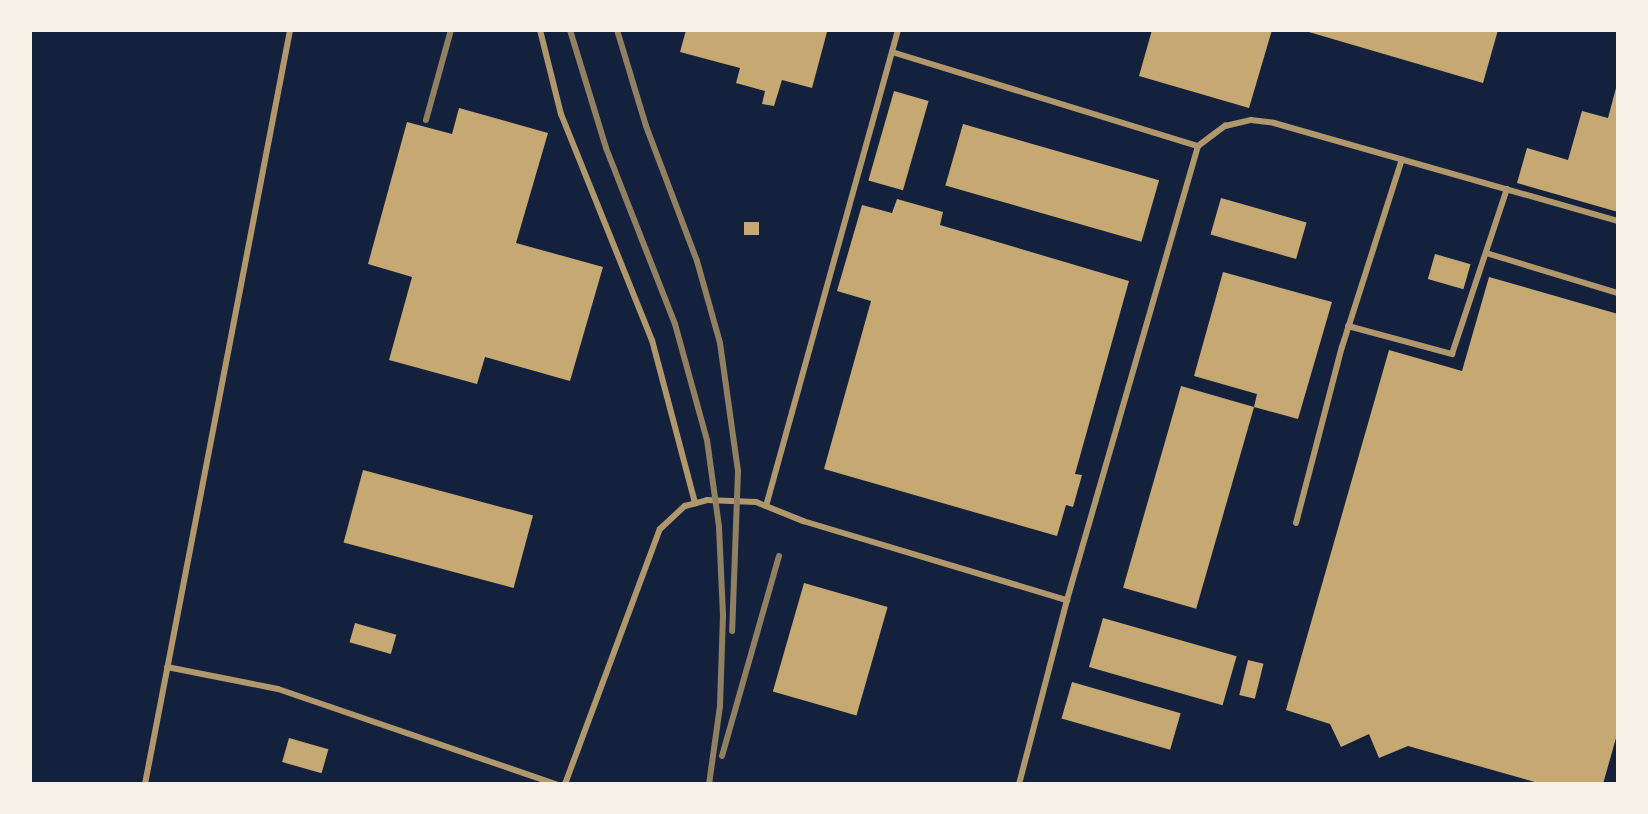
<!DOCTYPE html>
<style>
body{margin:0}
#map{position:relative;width:1648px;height:814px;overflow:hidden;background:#14213d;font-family:Ubuntu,sans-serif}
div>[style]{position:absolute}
.building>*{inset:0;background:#c6a872;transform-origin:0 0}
.service>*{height:6px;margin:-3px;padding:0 3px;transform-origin:3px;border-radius:3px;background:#b1986c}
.rail>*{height:6px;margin:-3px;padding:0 3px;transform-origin:3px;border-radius:3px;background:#918062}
span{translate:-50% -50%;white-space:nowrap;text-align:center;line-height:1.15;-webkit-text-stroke:7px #f6f1e7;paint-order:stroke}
.frame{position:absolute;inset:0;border:32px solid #f6f1e7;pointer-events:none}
</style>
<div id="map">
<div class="building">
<div style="clip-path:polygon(686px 30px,822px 30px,827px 32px,812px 88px,782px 80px,774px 106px,762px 104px,765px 91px,736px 83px,740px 68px,680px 52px)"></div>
<div style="clip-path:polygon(1152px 30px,1272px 30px,1249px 108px,1139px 76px)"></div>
<div style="clip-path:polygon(1302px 30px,1498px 30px,1483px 83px)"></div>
<div style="clip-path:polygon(1616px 88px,1618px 212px,1517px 183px,1527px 148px,1568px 160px,1582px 111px,1608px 118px)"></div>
<div style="left:894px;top:91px;width:36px;height:93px;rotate:16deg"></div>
<div style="clip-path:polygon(459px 108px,548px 133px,516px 243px,603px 267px,570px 381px,485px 357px,477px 384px,389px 360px,412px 277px,368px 264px,407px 122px,452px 134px)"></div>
<div style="left:963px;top:124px;width:204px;height:64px;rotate:16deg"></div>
<div style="left:1221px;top:198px;width:89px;height:38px;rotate:16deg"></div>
<div style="clip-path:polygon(897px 199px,943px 212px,940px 225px,1129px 281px,1075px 474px,1082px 475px,1073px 507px,1066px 505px,1057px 536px,824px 469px,871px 301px,837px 291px,862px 205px,892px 213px)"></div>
<div style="left:744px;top:222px;width:15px;height:13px"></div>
<div style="left:1435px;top:254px;width:37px;height:26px;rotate:16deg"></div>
<div style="clip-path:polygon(1223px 272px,1332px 302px,1298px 419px,1254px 407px,1257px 394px,1194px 376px)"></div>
<div style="clip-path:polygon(1489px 277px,1618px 314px,1618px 731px,1603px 784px,1542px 784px,1408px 746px,1379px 758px,1369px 734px,1341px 747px,1330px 724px,1286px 710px,1389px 350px,1462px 371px)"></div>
<div style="left:1181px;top:386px;width:76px;height:210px;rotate:16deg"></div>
<div style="left:363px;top:470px;width:176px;height:75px;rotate:15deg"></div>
<div style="left:804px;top:583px;width:87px;height:113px;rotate:16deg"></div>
<div style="left:1103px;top:618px;width:139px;height:51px;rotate:16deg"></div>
<div style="left:355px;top:623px;width:43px;height:20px;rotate:16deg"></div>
<div style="left:1248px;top:660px;width:16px;height:36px;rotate:14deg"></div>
<div style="left:1072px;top:682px;width:113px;height:38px;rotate:16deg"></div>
<div style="left:289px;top:738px;width:41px;height:25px;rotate:16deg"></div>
</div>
<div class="service">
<div style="left:540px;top:30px;width:87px;rotate:76deg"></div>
<div style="left:561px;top:114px;width:244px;rotate:68.1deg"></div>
<div style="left:652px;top:340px;width:169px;rotate:75.2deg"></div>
<div style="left:892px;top:52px;width:320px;rotate:17.1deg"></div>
<div style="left:1198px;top:146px;width:473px;rotate:106.1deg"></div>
<div style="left:1198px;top:146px;width:34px;rotate:-37deg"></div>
<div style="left:1225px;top:126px;width:27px;rotate:-13deg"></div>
<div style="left:1251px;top:120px;width:23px;rotate:7deg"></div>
<div style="left:1274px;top:123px;width:358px;rotate:15.9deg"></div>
<div style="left:1486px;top:253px;width:138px;rotate:16.9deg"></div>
<div style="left:1348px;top:326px;width:108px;rotate:15.1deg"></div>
<div style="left:1452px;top:354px;width:174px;rotate:-71.6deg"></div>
<div style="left:766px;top:506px;width:494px;rotate:-74.5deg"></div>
<div style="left:1296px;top:523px;width:182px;rotate:-75.4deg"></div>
<div style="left:1342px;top:347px;width:197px;rotate:-72.3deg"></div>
<div style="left:167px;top:667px;width:113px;rotate:11.2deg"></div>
<div style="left:278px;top:689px;width:294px;rotate:18.9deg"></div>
<div style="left:145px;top:784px;width:768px;rotate:-79.11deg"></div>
<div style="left:565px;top:784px;width:272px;rotate:-69.6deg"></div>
<div style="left:660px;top:529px;width:34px;rotate:-43deg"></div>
<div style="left:685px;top:506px;width:23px;rotate:-15deg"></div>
<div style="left:707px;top:500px;width:49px;rotate:2.3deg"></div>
<div style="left:756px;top:502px;width:51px;rotate:22deg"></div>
<div style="left:803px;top:521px;width:276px;rotate:16.7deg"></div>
<div style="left:1067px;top:600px;width:190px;rotate:104.6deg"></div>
</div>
<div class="rail">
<div style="left:570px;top:30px;width:123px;rotate:73deg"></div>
<div style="left:606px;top:148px;width:189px;rotate:68.6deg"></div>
<div style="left:675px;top:324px;width:120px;rotate:74.6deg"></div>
<div style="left:707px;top:440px;width:88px;rotate:82.1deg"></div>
<div style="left:719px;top:527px;width:88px;rotate:87.4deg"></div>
<div style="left:723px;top:615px;width:91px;rotate:91.9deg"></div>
<div style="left:720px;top:706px;width:79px;rotate:98deg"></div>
<div style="left:617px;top:30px;width:100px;rotate:73.2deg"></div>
<div style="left:646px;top:126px;width:144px;rotate:69.3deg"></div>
<div style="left:697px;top:261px;width:85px;rotate:74.3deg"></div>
<div style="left:720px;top:343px;width:129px;rotate:82deg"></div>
<div style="left:738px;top:471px;width:160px;rotate:92.1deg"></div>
<div style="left:426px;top:120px;width:93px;rotate:-74.5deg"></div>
<div style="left:722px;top:756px;width:208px;rotate:-74.1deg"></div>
</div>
<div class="frame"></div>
</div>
